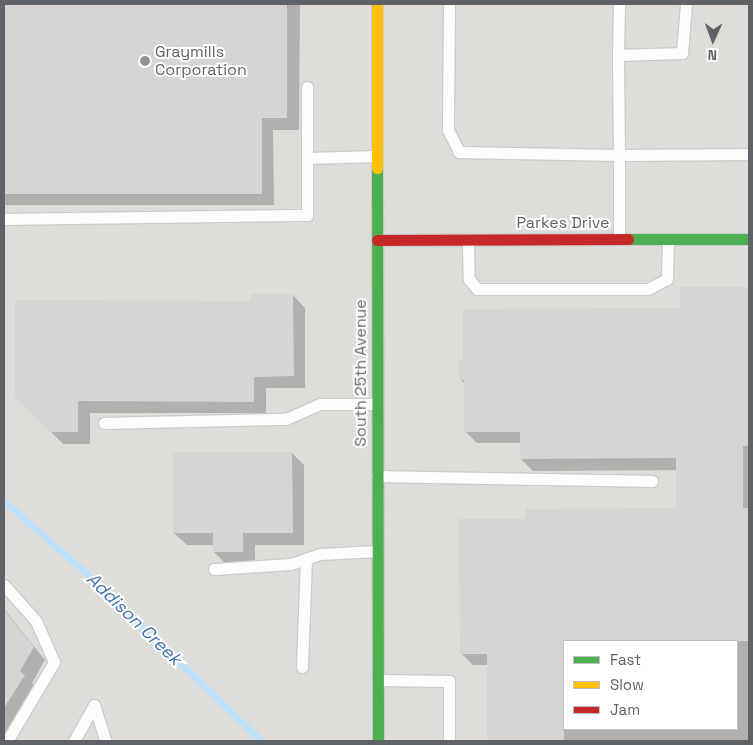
<!DOCTYPE html>
<style>
body{margin:0}
#map{position:relative;width:753px;height:745px;overflow:hidden;background:#efeeea;font-family:"Space Grotesk",sans-serif}
div>[style]{position:absolute}
.industrial>*{inset:0;background:#dfddda}
.shadow>*{inset:0;background:#0003}
.stream>*{height:7px;margin:-3.5px;padding:0 3.5px;transform-origin:3.5px;border-radius:3.5px;background:#bfe0f9}
.building>*{inset:0;background:#d6d5d3}
.roads{filter:drop-shadow(1px 0 #cbcccc) drop-shadow(-1px 0 #cbcccc) drop-shadow(0 1px #cbcccc) drop-shadow(0 -1px #cbcccc)}
.lane>*{height:11px;margin:-5.5px;padding:0 5.5px;transform-origin:5.5px;border-radius:5.5px;background:#fdfcfc}
.fast>*{height:11px;margin:-5.5px;padding:0 5.5px;transform-origin:5.5px;border-radius:5.5px;background:#4caf50}
.slow>*{height:11px;margin:-5.5px;padding:0 5.5px;transform-origin:5.5px;border-radius:5.5px;background:#ffc107}
.jam>*{height:11px;margin:-5.5px;padding:0 5.5px;transform-origin:5.5px;border-radius:5.5px;background:#c62828}
.dots>*{width:14px;height:14px;translate:-50% -50%;box-sizing:border-box;border:2px solid #fff;border-radius:50%}
span{translate:-50% -50%;white-space:nowrap;text-align:center;line-height:1.15;-webkit-text-stroke:4px #fff;paint-order:stroke}
.poi-label{font-size:16px;color:#5f6368}
.left{translate:0 -50%;text-align:left}
.street-label{font-size:16px;color:#5f6368}
.water-label{font-size:18px;color:#4174aa;font-style:italic}
.frame{position:absolute;inset:0;border:5px solid #5f6368;pointer-events:none}
.legend{position:absolute;left:563px;top:640px;width:175px;height:90px;box-sizing:border-box;background:#fff;border:1px solid #bfc1c3;margin:0;padding:6px 9px;list-style:none;font-size:15px;color:#5f6368}
.legend li{display:flex;align-items:center;gap:10px;height:25px}
.legend b{width:25px;border:1px solid #bfc1c3}
.north{position:absolute;left:688px;top:15px;width:50px;height:50px;-webkit-text-stroke:4px #fff;paint-order:stroke;rotate:182deg;font-size:14px;font-weight:700;line-height:20px;text-align:center;color:#5f6368}
.north::after{content:'';display:block;margin:auto;width:18px;height:22px;background:#5f6368;clip-path:polygon(50% 0,100% 100%,50% 72%,0 100%)}
</style>
<div id="map">
<div class="industrial">
<div style="clip-path:polygon(evenodd,4px 4px,749px 4px,749px 741px,4px 741px,4px 4px,564px 641px,737px 641px,737px 729px,564px 729px,564px 641px)"></div>
</div>
<div class="shadow">
<div style="clip-path:polygon(4px 4px,300px 4px,299px 130px,273px 130px,274px 205px,4px 205px)"></div>
<div style="clip-path:polygon(evenodd,749px 288px,749px 741px,488px 741px,488px 665px,473px 665px,461px 653px,527px 520px,677px 510px,677px 470px,533px 471px,521px 459px,521px 443px,477px 443px,465px 431px,465px 384px,460px 379px,682px 310px,681px 289px,749px 288px,564px 641px,737px 641px,737px 729px,564px 729px,564px 641px)"></div>
<div style="clip-path:polygon(293px 295px,305px 308px,305px 388px,266px 388px,266px 413px,90px 413px,90px 444px,63px 444px,16px 397px,252px 302px)"></div>
<div style="clip-path:polygon(292px 453px,304px 465px,304px 545px,255px 545px,255px 564px,226px 564px,214px 552px,214px 545px,187px 545px,174px 533px)"></div>
<div style="clip-path:polygon(4px 609px,45px 660px,32px 683px,37px 688px,4px 738px)"></div>
</div>
<div class="stream">
<div style="left:4px;top:501px;width:106px;rotate:41.2deg"></div>
<div style="left:84px;top:571px;width:245px;rotate:43.8deg"></div>
</div>
<div class="building">
<div style="clip-path:polygon(4px 4px,287px 4px,287px 118px,262px 118px,262px 194px,4px 194px)"></div>
<div style="clip-path:polygon(680px 287px,749px 287px,749px 446px,743px 446px,743px 508px,749px 508px,749px 641px,564px 641px,564px 741px,487px 741px,487px 654px,460px 654px,459px 519px,526px 519px,526px 509px,676px 508px,676px 458px,520px 459px,520px 432px,464px 432px,464px 380px,459px 380px,459px 361px,463px 361px,463px 309px,680px 308px)"></div>
<div style="clip-path:polygon(251px 294px,293px 294px,294px 376px,254px 377px,254px 402px,78px 401px,78px 432px,49px 432px,15px 398px,15px 300px,251px 301px)"></div>
<div style="clip-path:polygon(173px 452px,292px 452px,293px 533px,243px 533px,243px 552px,213px 552px,213px 533px,173px 533px)"></div>
<div style="clip-path:polygon(4px 610px,34px 647px,20px 671px,25px 675px,4px 708px)"></div>
</div>
<div class="roads">
<div class="lane">
<div style="left:449px;top:4px;width:126px;rotate:90.5deg"></div>
<div style="left:448px;top:130px;width:25px;rotate:63deg"></div>
<div style="left:459px;top:152px;width:160px;rotate:1.1deg"></div>
<div style="left:619px;top:155px;width:100px;rotate:-90.6deg"></div>
<div style="left:618px;top:55px;width:64px;rotate:-1.8deg"></div>
<div style="left:682px;top:53px;width:49px;rotate:-85.3deg"></div>
<div style="left:618px;top:55px;width:51px;rotate:-88.9deg"></div>
<div style="left:308px;top:158px;width:69px;rotate:-1.7deg"></div>
<div style="left:4px;top:219px;width:303px;rotate:-0.8deg"></div>
<div style="left:307px;top:215px;width:128px;rotate:-90deg"></div>
<div style="left:619px;top:239px;width:84px;rotate:-90deg"></div>
<div style="left:619px;top:155px;width:130px;rotate:-0.4deg"></div>
<div style="left:468px;top:240px;width:39px;rotate:89deg"></div>
<div style="left:469px;top:279px;width:13px;rotate:51deg"></div>
<div style="left:477px;top:289px;width:171px"></div>
<div style="left:648px;top:289px;width:21px;rotate:-28deg"></div>
<div style="left:667px;top:279px;width:40px;rotate:-88.6deg"></div>
<div style="left:104px;top:423px;width:182px;rotate:-1.3deg"></div>
<div style="left:286px;top:419px;width:37px;rotate:-24deg"></div>
<div style="left:320px;top:404px;width:57px"></div>
<div style="left:377px;top:476px;width:275px;rotate:1deg"></div>
<div style="left:214px;top:569px;width:77px;rotate:-3.7deg"></div>
<div style="left:291px;top:564px;width:31px;rotate:-19deg"></div>
<div style="left:320px;top:554px;width:57px;rotate:-3deg"></div>
<div style="left:4px;top:585px;width:48px;rotate:48.4deg"></div>
<div style="left:36px;top:621px;width:45px;rotate:66.3deg"></div>
<div style="left:54px;top:662px;width:92px;rotate:120.7deg"></div>
<div style="left:302px;top:667px;width:108px;rotate:-87.9deg"></div>
<div style="left:378px;top:680px;width:71px;rotate:0.8deg"></div>
<div style="left:449px;top:681px;width:60px;rotate:90deg"></div>
<div style="left:94px;top:705px;width:38px;rotate:72deg"></div>
<div style="left:74px;top:741px;width:41px;rotate:-60.9deg"></div>
</div>
<div class="fast">
<div style="left:377px;top:168px;width:573px;rotate:89.9deg"></div>
<div style="left:628px;top:239px;width:121px"></div>
</div>
<div class="slow">
<div style="left:377px;top:4px;width:164px;rotate:90deg"></div>
</div>
<div class="jam">
<div style="left:377px;top:240px;width:251px;rotate:-0.2deg"></div>
</div>
</div>
<div class="dots">
<div style="left:145px;top:61px;background:#919496"></div>
</div>
<div class="poi-label">
<span class="left" style="left:155px;top:61px">Graymills<br>Corporation</span>
</div>
<div class="street-label">
<span style="left:563px;top:223px">Parkes Drive</span>
<span style="left:361px;top:373px;rotate:-90deg">South 25th Avenue</span>
</div>
<div class="water-label">
<span style="left:134px;top:619px;rotate:44deg">Addison Creek</span>
</div>
<div class="frame"></div>
<ul class="legend">
<li><b style="height:6px;background:#4caf50"></b>Fast</li>
<li><b style="height:6px;background:#ffc107"></b>Slow</li>
<li><b style="height:6px;background:#c62828"></b>Jam</li>
</ul>
<div class="north">N</div>
</div>
